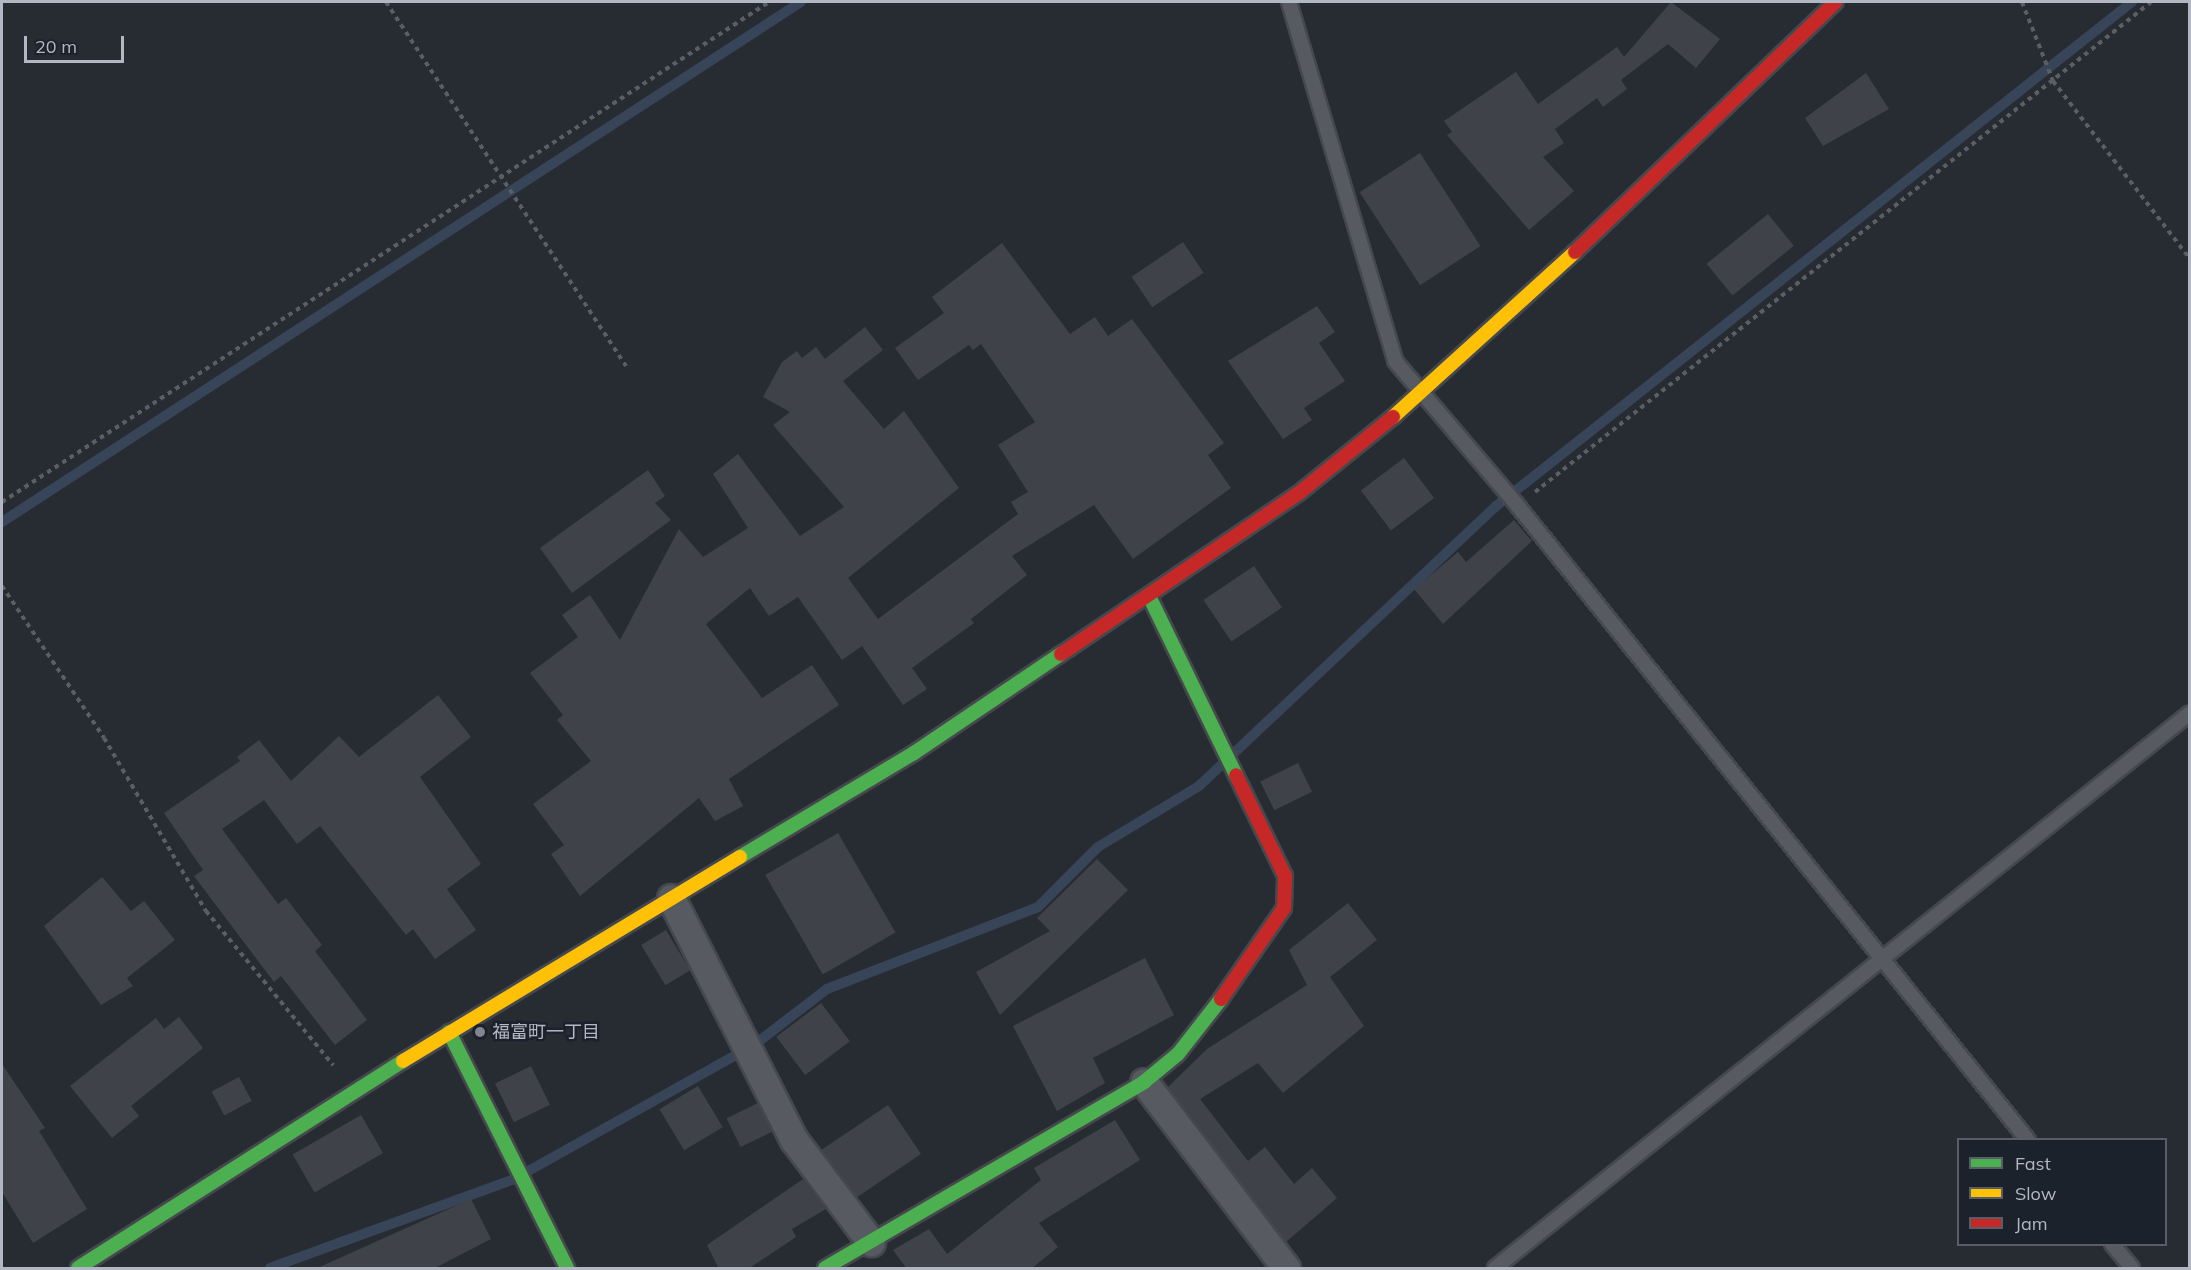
<!DOCTYPE html>
<meta charset="utf-8">
<style>
body{margin:0}
#map{position:relative;width:2191px;height:1270px;overflow:hidden;background:#272c32;font-family:Mulish,"Noto Sans JP",sans-serif}
div>[style]{position:absolute}
.stream>*{height:10px;margin:-5px;padding:0 5px;transform-origin:5px;border-radius:5px;background:#384559}
.building>*{inset:0;background:#3f4349;transform-origin:0 0}
.path>*{height:4px;margin-top:-2px;transform-origin:0;background:repeating-linear-gradient(90deg,#5b5f64 0 4.5px,transparent 0 9px)}
.roads{filter:drop-shadow(2px 0 #45484d) drop-shadow(-2px 0 #45484d) drop-shadow(0 2px #45484d) drop-shadow(0 -2px #45484d)}
.lane>*{height:14px;margin:-7px;padding:0 7px;transform-origin:7px;border-radius:7px;background:#575a61}
.street>*{height:27px;margin:-13.5px;padding:0 13.5px;transform-origin:13.5px;border-radius:13.5px;background:#575a61}
.fast>*{height:14px;margin:-7px;padding:0 7px;transform-origin:7px;border-radius:7px;background:#4caf50}
.slow>*{height:14px;margin:-7px;padding:0 7px;transform-origin:7px;border-radius:7px;background:#ffc107}
.jam>*{height:14px;margin:-7px;padding:0 7px;transform-origin:7px;border-radius:7px;background:#c62828}
.dots>*{width:16px;height:16px;translate:-50% -50%;box-sizing:border-box;border:3px solid #1c222c;border-radius:50%}
span{translate:-50% -50%;white-space:nowrap;text-align:center;line-height:1.15;-webkit-text-stroke:5px #1c222c;paint-order:stroke}
.poi-label{font-size:18px;color:#b2b8c3}
.left{translate:0 -50%;text-align:left}
.frame{position:absolute;inset:0;border:3px solid #b2b8c3;pointer-events:none}
.legend{position:absolute;left:1957px;top:1138px;width:210px;height:108px;box-sizing:border-box;background:#1c222c;border:2px solid #585e68;margin:0;padding:8px 10px;list-style:none;font-size:18px;color:#b2b8c3}
.legend li{display:flex;align-items:center;gap:12px;height:30px}
.legend b{width:30px;border:2px solid #585e68}
.scale{position:absolute;left:24px;top:36px;width:100px;height:27px;box-sizing:border-box;border:3px solid #b2b8c3;border-top:0;padding-left:8px;font-size:18px;line-height:21px;white-space:nowrap;color:#b2b8c3;-webkit-text-stroke:4px #1c222c;paint-order:stroke}
</style>
<div id="map">
<div class="stream">
<div style="left:2px;top:522px;width:953px;rotate:-33.06deg"></div>
<div style="left:270px;top:1268px;width:260px;rotate:-20deg"></div>
<div style="left:514px;top:1179px;width:275px;rotate:-29.2deg"></div>
<div style="left:754px;top:1045px;width:92px;rotate:-37.5deg"></div>
<div style="left:827px;top:989px;width:226px;rotate:-21.2deg"></div>
<div style="left:1038px;top:907px;width:85px;rotate:-45deg"></div>
<div style="left:1098px;top:847px;width:118px;rotate:-31.1deg"></div>
<div style="left:1199px;top:786px;width:407px;rotate:-43.3deg"></div>
<div style="left:1495px;top:507px;width:813px;rotate:-38.41deg"></div>
</div>
<div class="building">
<div style="clip-path:polygon(1671px 2px,1720px 39px,1696px 68px,1668px 44px,1621px 80px,1627px 89px,1603px 107px,1597px 98px,1555px 129px,1564px 143px,1543px 157px,1574px 191px,1529px 230px,1447px 135px,1452px 132px,1444px 121px,1516px 72px,1538px 104px,1617px 47px,1624px 57px)"></div>
<div style="clip-path:polygon(1866px 73px,1889px 109px,1823px 146px,1805px 118px)"></div>
<div style="left:1420px;top:153px;width:111px;height:72px;rotate:57deg"></div>
<div style="left:1768px;top:214px;width:41px;height:79px;rotate:51deg"></div>
<div style="left:1183px;top:242px;width:37px;height:62px;rotate:56deg"></div>
<div style="clip-path:polygon(1002px 243px,1070px 334px,1095px 317px,1108px 336px,1132px 319px,1224px 443px,1208px 455px,1231px 488px,1133px 559px,1094px 505px,1012px 556px,1027px 575px,971px 619px,974px 623px,912px 668px,927px 689px,903px 705px,862px 646px,842px 660px,798px 597px,769px 616px,750px 588px,706px 624px,762px 698px,812px 665px,839px 705px,729px 779px,743px 806px,715px 821px,699px 798px,580px 896px,551px 854px,564px 845px,533px 804px,591px 761px,557px 720px,563px 715px,530px 673px,578px 637px,562px 615px,590px 595px,620px 640px,679px 529px,703px 557px,748px 528px,713px 474px,738px 454px,800px 536px,844px 507px,773px 425px,790px 412px,763px 397px,782px 362px,797px 351px,802px 358px,816px 347px,825px 359px,865px 327px,883px 350px,843px 381px,884px 429px,904px 411px,959px 488px,848px 578px,878px 619px,1018px 514px,1011px 502px,1028px 492px,998px 445px,1035px 422px,981px 344px,973px 350px,969px 345px,918px 380px,895px 348px,944px 313px,932px 297px)"></div>
<div style="clip-path:polygon(1317px 306px,1335px 332px,1319px 343px,1345px 381px,1304px 408px,1312px 420px,1283px 439px,1228px 361px)"></div>
<div style="left:1404px;top:458px;width:50px;height:54px;rotate:53deg"></div>
<div style="clip-path:polygon(648px 470px,665px 496px,655px 503px,671px 520px,572px 593px,540px 548px)"></div>
<div style="clip-path:polygon(1514px 520px,1532px 541px,1443px 624px,1414px 589px,1458px 552px,1466px 562px)"></div>
<div style="left:1254px;top:566px;width:50px;height:61px;rotate:56deg"></div>
<div style="clip-path:polygon(438px 695px,471px 737px,420px 777px,481px 864px,447px 889px,476px 930px,435px 959px,413px 929px,406px 935px,320px 826px,297px 844px,264px 800px,222px 829px,278px 904px,286px 898px,322px 945px,315px 951px,367px 1020px,335px 1045px,281px 976px,274px 982px,194px 876px,203px 870px,164px 813px,240px 761px,237px 757px,259px 740px,291px 781px,339px 736px,359px 757px)"></div>
<div style="left:1298px;top:763px;width:32px;height:42px;rotate:64deg"></div>
<div style="left:838px;top:833px;width:115px;height:84px;rotate:60deg"></div>
<div style="clip-path:polygon(1097px 859px,1128px 890px,1000px 1015px,976px 972px,1050px 931px,1037px 918px)"></div>
<div style="clip-path:polygon(102px 877px,131px 911px,144px 901px,175px 940px,127px 978px,133px 986px,101px 1005px,44px 926px)"></div>
<div style="clip-path:polygon(1348px 903px,1377px 940px,1330px 977px,1364px 1026px,1283px 1093px,1258px 1063px,1200px 1099px,1248px 1161px,1265px 1147px,1294px 1184px,1312px 1168px,1337px 1198px,1286px 1242px,1168px 1087px,1207px 1049px,1307px 985px,1289px 950px)"></div>
<div style="left:666px;top:930px;width:47px;height:29px;rotate:59deg"></div>
<div style="clip-path:polygon(1145px 958px,1174px 1015px,1093px 1058px,1105px 1083px,1057px 1111px,1013px 1026px)"></div>
<div style="left:821px;top:1003px;width:48px;height:56px;rotate:53deg"></div>
<div style="clip-path:polygon(179px 1017px,203px 1048px,131px 1106px,139px 1116px,112px 1138px,70px 1086px,156px 1018px,164px 1029px)"></div>
<div style="clip-path:polygon(2px 1064px,45px 1128px,39px 1131px,87px 1209px,33px 1243px,2px 1192px)"></div>
<div style="left:531px;top:1066px;width:43px;height:40px;rotate:64deg"></div>
<div style="left:239px;top:1077px;width:27px;height:31px;rotate:62deg"></div>
<div style="left:698px;top:1086px;width:48px;height:45px;rotate:59deg"></div>
<div style="left:758px;top:1103px;width:32px;height:35px;rotate:64deg"></div>
<div style="left:888px;top:1105px;width:59px;height:80px;rotate:56deg"></div>
<div style="left:361px;top:1115px;width:44px;height:79px;rotate:60deg"></div>
<div style="clip-path:polygon(1115px 1120px,1140px 1160px,1039px 1223px,1058px 1247px,1031px 1269px,907px 1269px,893px 1250px,929px 1229px,947px 1254px,1041px 1180px,1034px 1168px)"></div>
<div style="clip-path:polygon(803px 1179px,826px 1209px,792px 1229px,796px 1237px,748px 1269px,719px 1269px,707px 1245px)"></div>
<div style="clip-path:polygon(471px 1199px,491px 1239px,433px 1269px,315px 1269px)"></div>
</div>
<div class="path">
<div style="left:386px;top:2px;width:436px;rotate:56.6deg"></div>
<div style="left:2022px;top:2px;width:85px;rotate:68.6deg"></div>
<div style="left:2053px;top:81px;width:225px;rotate:52.4deg"></div>
<div style="left:1535px;top:492px;width:787px;rotate:-38.5deg"></div>
<div style="left:2px;top:502px;width:916px;rotate:-33.1deg"></div>
<div style="left:2px;top:586px;width:183px;rotate:56.1deg"></div>
<div style="left:104px;top:738px;width:201px;rotate:59.5deg"></div>
<div style="left:206px;top:911px;width:200px;rotate:50.5deg"></div>
</div>
<div class="roads">
<div class="lane">
<div style="left:1289px;top:2px;width:374px;rotate:73.5deg"></div>
<div style="left:1395px;top:361px;width:189px;rotate:49.7deg"></div>
<div style="left:1517px;top:505px;width:815px;rotate:51.18deg"></div>
<div style="left:2112px;top:1244px;width:31px;rotate:50deg"></div>
<div style="left:1495px;top:1268px;width:889px;rotate:-38.61deg"></div>
</div>
<div class="street">
<div style="left:671px;top:898px;width:271px;rotate:63.1deg"></div>
<div style="left:794px;top:1140px;width:128px;rotate:53deg"></div>
<div style="left:1144px;top:1082px;width:234px;rotate:52.6deg"></div>
</div>
<div class="fast">
<div style="left:1150px;top:598px;width:197px;rotate:64.1deg"></div>
<div style="left:740px;top:857px;width:203px;rotate:-30.9deg"></div>
<div style="left:914px;top:753px;width:177px;rotate:-34deg"></div>
<div style="left:449px;top:1032px;width:264px;rotate:63.4deg"></div>
<div style="left:78px;top:1268px;width:385px;rotate:-32.5deg"></div>
<div style="left:825px;top:1268px;width:369px;rotate:-30.2deg"></div>
<div style="left:1144px;top:1082px;width:44px;rotate:-39.5deg"></div>
<div style="left:1178px;top:1054px;width:70px;rotate:-52deg"></div>
</div>
<div class="slow">
<div style="left:1393px;top:417px;width:246px;rotate:-42.2deg"></div>
<div style="left:403px;top:1061px;width:394px;rotate:-31.2deg"></div>
</div>
<div class="jam">
<div style="left:1575px;top:252px;width:361px;rotate:-43.8deg"></div>
<div style="left:1061px;top:654px;width:287px;rotate:-34.1deg"></div>
<div style="left:1299px;top:493px;width:121px;rotate:-39deg"></div>
<div style="left:1221px;top:999px;width:111px;rotate:-55.3deg"></div>
<div style="left:1284px;top:908px;width:32px;rotate:-88deg"></div>
<div style="left:1285px;top:876px;width:112px;rotate:-115.9deg"></div>
</div>
</div>
<div class="dots">
<div style="left:480px;top:1032px;background:#818790"></div>
</div>
<div class="poi-label">
<span class="left" style="left:492px;top:1032px">福富町一丁目</span>
</div>
<div class="frame"></div>
<ul class="legend">
<li><b style="height:8px;background:#4caf50"></b>Fast</li>
<li><b style="height:8px;background:#ffc107"></b>Slow</li>
<li><b style="height:8px;background:#c62828"></b>Jam</li>
</ul>
<div class="scale">20 m</div>
</div>
